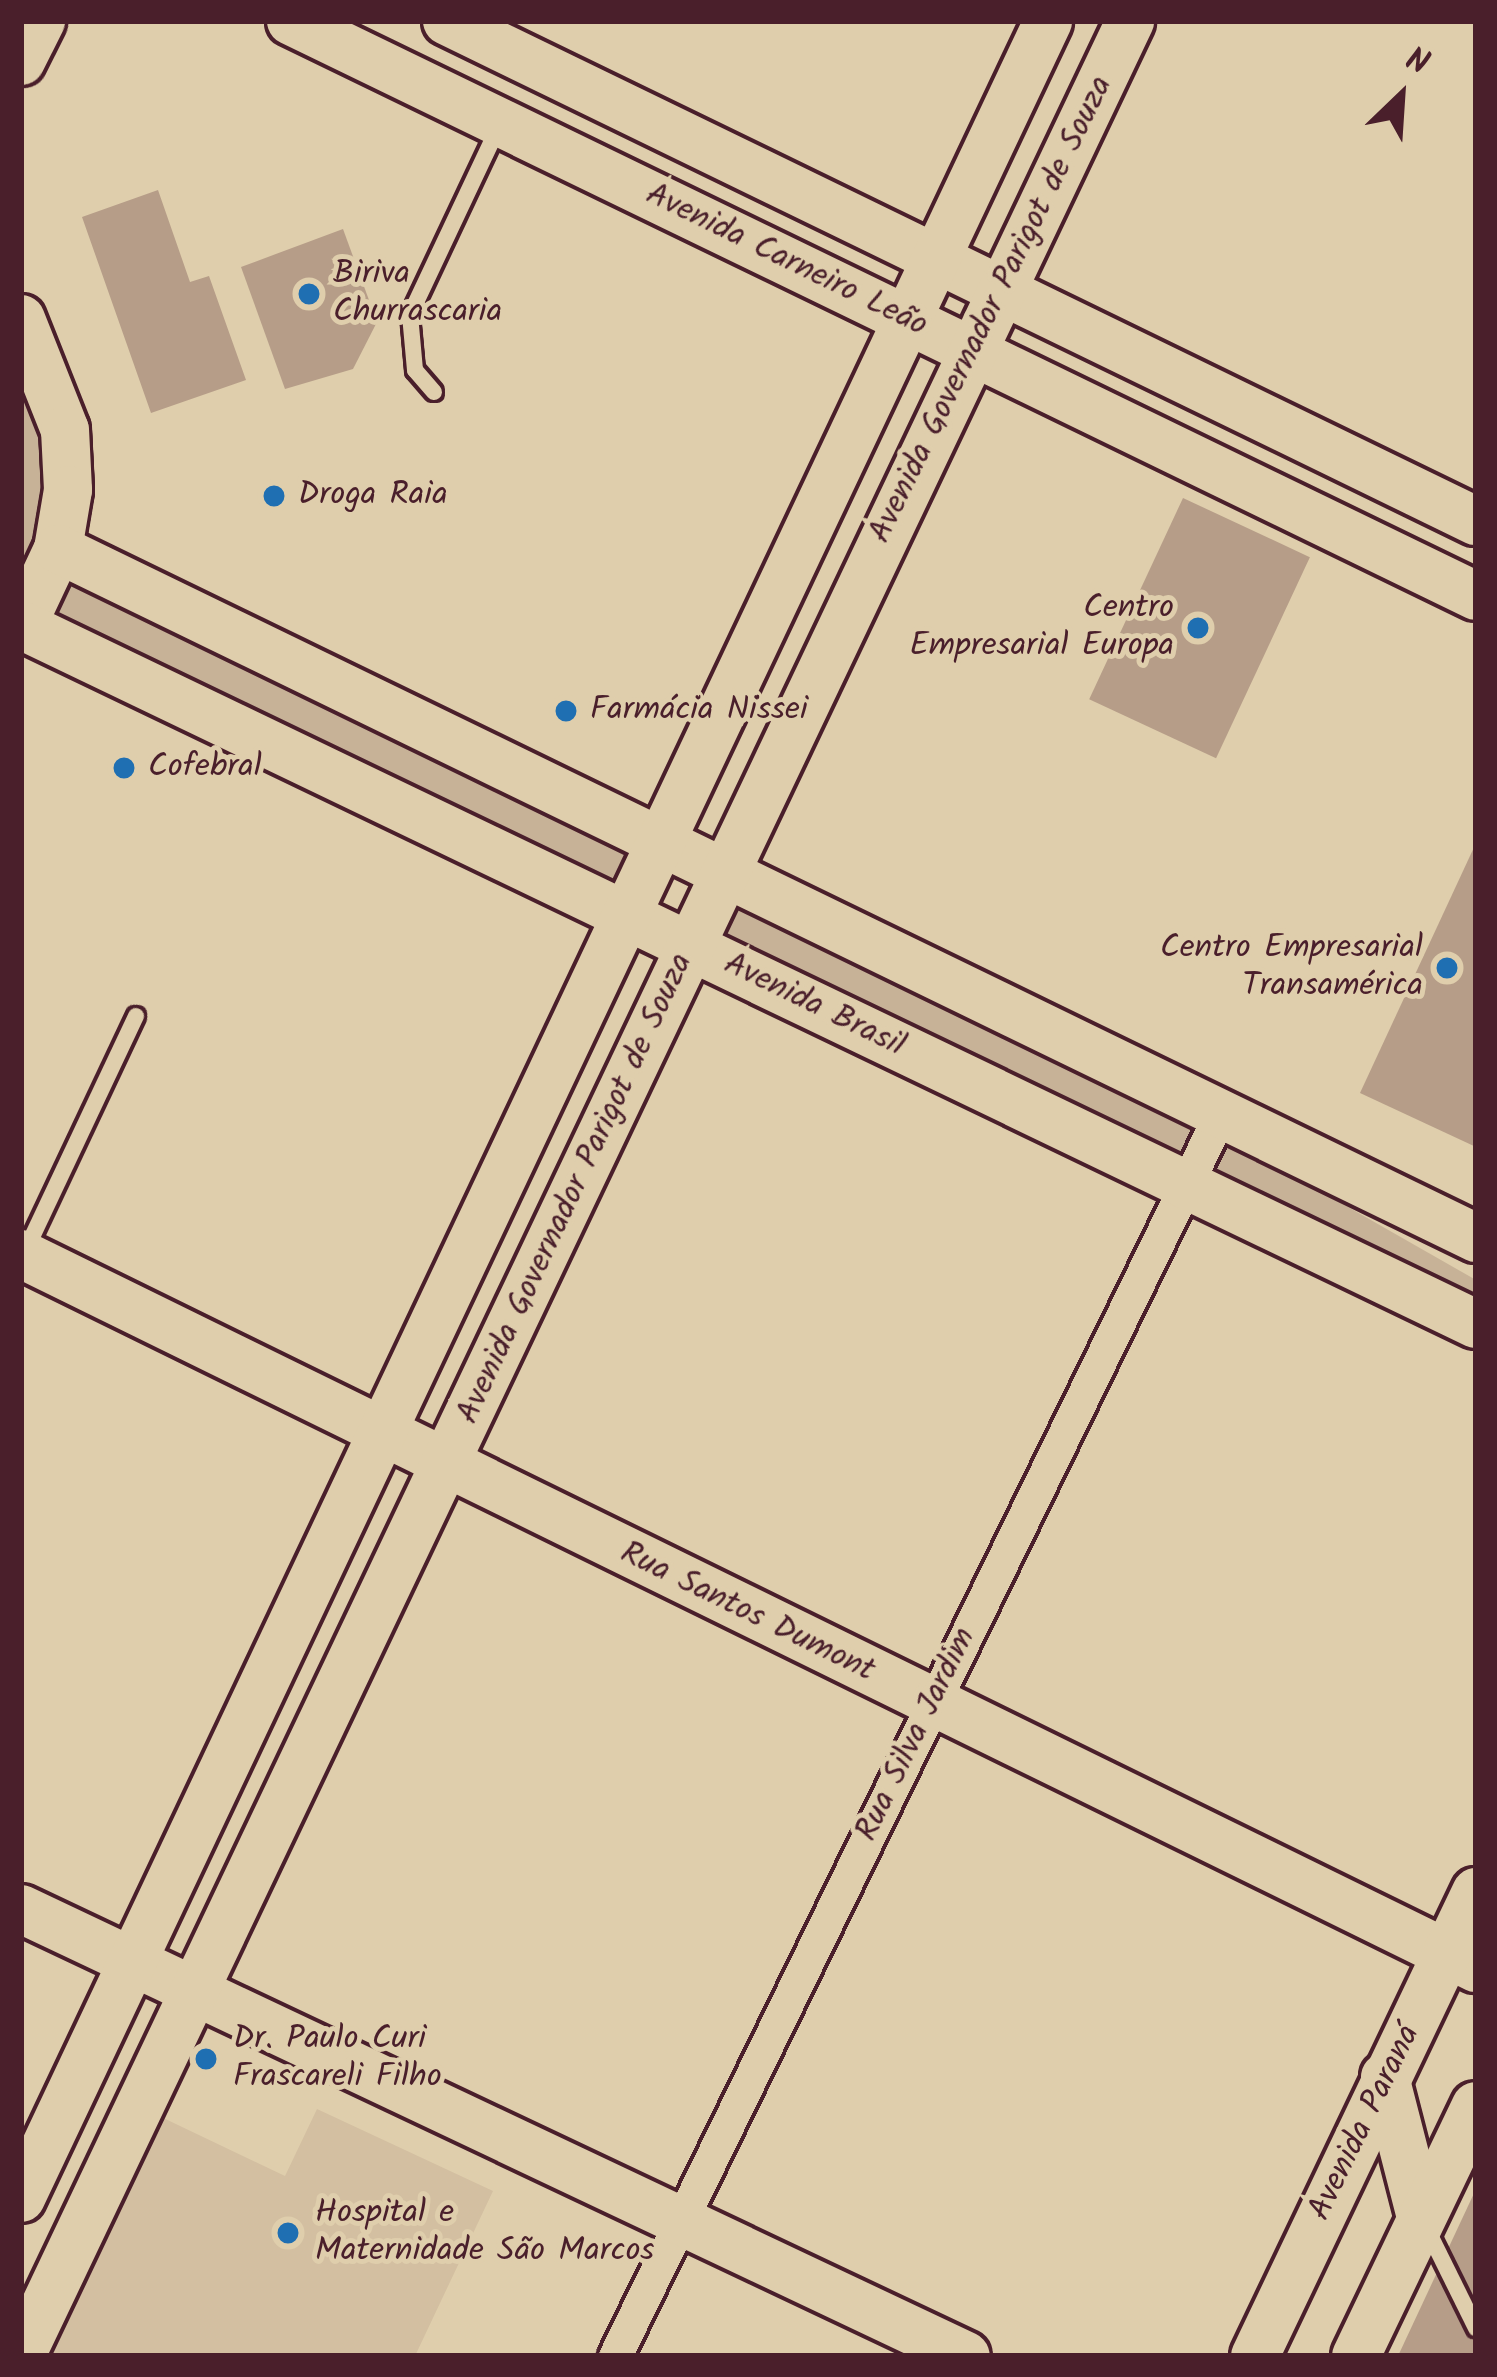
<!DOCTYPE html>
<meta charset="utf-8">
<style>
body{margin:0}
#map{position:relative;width:1497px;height:2377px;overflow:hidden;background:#dfceac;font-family:Kalam,sans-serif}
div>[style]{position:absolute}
.built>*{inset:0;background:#d3bfa1}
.green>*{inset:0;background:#c7b297}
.building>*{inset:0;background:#b69d88;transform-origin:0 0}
.roads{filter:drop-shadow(3px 0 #4a1f2b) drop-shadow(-3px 0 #4a1f2b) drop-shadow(0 3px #4a1f2b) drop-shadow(0 -3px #4a1f2b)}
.lane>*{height:16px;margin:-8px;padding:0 8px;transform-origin:8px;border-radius:8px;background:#dfceac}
.street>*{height:33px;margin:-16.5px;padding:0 16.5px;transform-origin:16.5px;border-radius:16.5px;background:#dfceac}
.secondary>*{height:48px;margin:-24px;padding:0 24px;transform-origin:24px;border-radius:24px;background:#dfceac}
.dots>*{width:33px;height:33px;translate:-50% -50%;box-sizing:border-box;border:6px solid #dfceac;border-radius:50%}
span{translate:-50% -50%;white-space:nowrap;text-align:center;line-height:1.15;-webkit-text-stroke:10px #dfceac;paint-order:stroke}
.street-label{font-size:33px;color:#4a1f2b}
.poi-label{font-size:33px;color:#4a1f2b}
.left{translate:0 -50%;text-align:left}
.right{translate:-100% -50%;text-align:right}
.frame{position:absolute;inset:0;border:24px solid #4a1f2b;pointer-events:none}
.north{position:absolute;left:1341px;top:36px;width:120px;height:120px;-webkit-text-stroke:9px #dfceac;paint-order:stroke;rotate:25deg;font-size:33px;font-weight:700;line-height:48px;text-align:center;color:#4a1f2b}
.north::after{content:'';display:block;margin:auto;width:42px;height:54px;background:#4a1f2b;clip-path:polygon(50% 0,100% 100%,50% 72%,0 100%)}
</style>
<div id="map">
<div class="built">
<div style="clip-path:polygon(317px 2109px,493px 2191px,415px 2356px,50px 2356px,157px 2115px,285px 2176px)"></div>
</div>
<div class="green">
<div style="clip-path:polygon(21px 319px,48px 372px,58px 549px,651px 861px,631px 904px,21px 628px)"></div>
<div style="clip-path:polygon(717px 892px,1213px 1130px,1476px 1280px,1476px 1303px,698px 931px)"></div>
</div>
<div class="building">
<div style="clip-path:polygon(158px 190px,190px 282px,209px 276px,246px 380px,151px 413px,82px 217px)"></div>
<div style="clip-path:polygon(343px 229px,377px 322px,353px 369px,285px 389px,241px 267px)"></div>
<div style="left:1183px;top:498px;width:140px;height:222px;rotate:25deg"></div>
<div style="clip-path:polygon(1476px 843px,1476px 1147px,1360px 1093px)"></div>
<div style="clip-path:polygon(1476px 2189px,1476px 2356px,1398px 2356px)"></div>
</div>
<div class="roads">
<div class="lane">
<div style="left:434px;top:392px;width:29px;rotate:-131deg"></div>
<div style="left:415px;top:370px;width:55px;rotate:-95.2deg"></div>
<div style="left:410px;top:315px;width:211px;rotate:-64.8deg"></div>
<div style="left:24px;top:1254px;width:263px;rotate:-64.8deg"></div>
<div style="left:1426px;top:2227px;width:113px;rotate:63.7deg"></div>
</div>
<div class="street">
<div style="left:615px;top:2356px;width:1381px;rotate:-64.01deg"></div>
</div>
<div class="secondary">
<div style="left:291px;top:21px;width:1317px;rotate:25.88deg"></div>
<div style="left:447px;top:21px;width:1144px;rotate:25.92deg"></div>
<div style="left:21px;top:61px;width:45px;rotate:-63.4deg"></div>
<div style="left:21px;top:319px;width:119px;rotate:68.4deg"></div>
<div style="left:65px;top:430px;width:60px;rotate:87.1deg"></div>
<div style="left:68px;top:490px;width:60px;rotate:99.6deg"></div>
<div style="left:58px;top:549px;width:87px;rotate:115.1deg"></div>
<div style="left:58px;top:549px;width:1577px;rotate:25.91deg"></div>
<div style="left:23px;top:626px;width:1612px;rotate:25.66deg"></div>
<div style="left:21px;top:1254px;width:1621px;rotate:26.14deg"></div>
<div style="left:21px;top:1909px;width:1045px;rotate:25.31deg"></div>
<div style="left:1385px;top:2077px;width:145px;rotate:75.6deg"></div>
<div style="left:21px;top:2198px;width:2407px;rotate:-64.74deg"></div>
<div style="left:21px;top:2356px;width:2585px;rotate:-64.59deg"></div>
<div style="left:1255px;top:2356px;width:514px;rotate:-64.53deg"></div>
<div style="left:1356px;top:2356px;width:277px;rotate:-64.4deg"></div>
</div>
</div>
<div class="dots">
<div style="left:309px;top:294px;background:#1f6fb2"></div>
<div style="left:274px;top:496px;background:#1f6fb2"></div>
<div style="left:1198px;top:628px;background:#1f6fb2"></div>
<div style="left:566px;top:711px;background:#1f6fb2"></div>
<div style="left:124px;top:768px;background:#1f6fb2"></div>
<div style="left:1447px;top:968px;background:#1f6fb2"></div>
<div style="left:206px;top:2059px;background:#1f6fb2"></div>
<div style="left:288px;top:2233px;background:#1f6fb2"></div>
</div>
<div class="street-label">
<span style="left:786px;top:261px;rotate:26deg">Avenida Carneiro Leão</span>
<span style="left:992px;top:310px;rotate:-64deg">Avenida Governador Parigot de Souza</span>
<span style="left:814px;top:1006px;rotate:26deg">Avenida Brasil</span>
<span style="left:576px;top:1189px;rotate:-65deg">Avenida Governador Parigot de Souza</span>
<span style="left:747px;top:1613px;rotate:26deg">Rua Santos Dumont</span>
<span style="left:917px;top:1735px;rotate:-64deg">Rua Silva Jardim</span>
<span style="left:1365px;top:2123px;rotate:-64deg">Avenida Paraná</span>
</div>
<div class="poi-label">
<span class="left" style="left:333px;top:294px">Biriva<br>Churrascaria</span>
<span class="left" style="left:298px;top:496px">Droga Raia</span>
<span class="right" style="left:1174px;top:628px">Centro<br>Empresarial Europa</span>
<span class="left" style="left:590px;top:711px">Farmácia Nissei</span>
<span class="left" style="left:148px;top:768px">Cofebral</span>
<span class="right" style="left:1423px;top:968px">Centro Empresarial<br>Transamérica</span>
<span class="left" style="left:233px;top:2059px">Dr. Paulo Curi<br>Frascareli Filho</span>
<span class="left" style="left:315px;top:2233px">Hospital e<br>Maternidade São Marcos</span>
</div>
<div class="frame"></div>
<div class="north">N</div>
</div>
